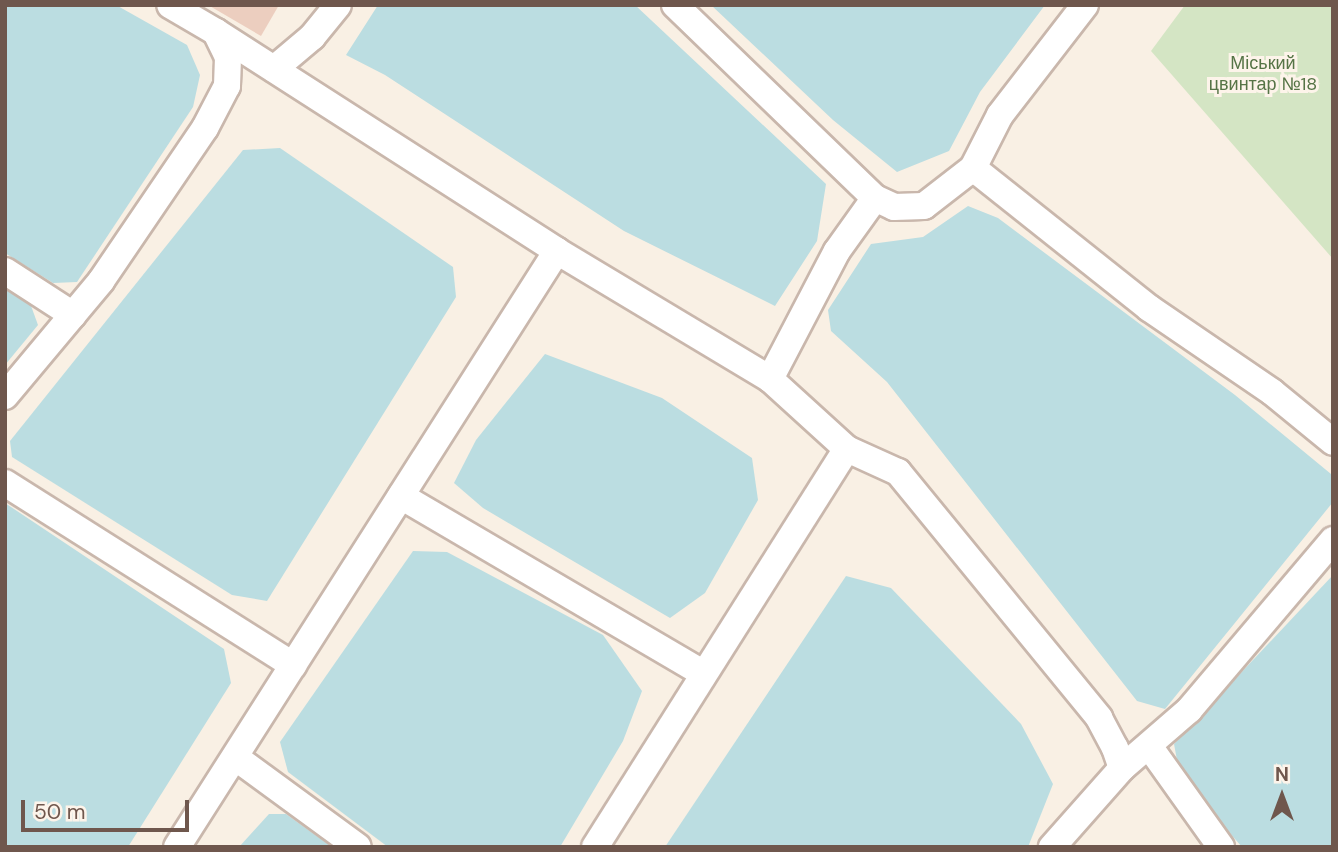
<!DOCTYPE html>
<meta charset="utf-8">
<style>
body{margin:0}
#map{position:relative;width:1338px;height:852px;overflow:hidden;background:#f9f0e4;font-family:"DM Sans",sans-serif}
div>[style]{position:absolute}
.green>*{inset:0;background:#d4e5c4}
.water>*{inset:0;background:#bbdde1}
.building>*{inset:0;background:#eccebf}
.roads{filter:drop-shadow(2px 0 #c9b7ac) drop-shadow(-2px 0 #c9b7ac) drop-shadow(0 2px #c9b7ac) drop-shadow(0 -2px #c9b7ac)}
.minor>*{height:26px;margin:-13px;padding:0 13px;transform-origin:13px;border-radius:13px;background:#fff}
span{translate:-50% -50%;white-space:nowrap;text-align:center;line-height:1.15;-webkit-text-stroke:6px #fdf4ea;paint-order:stroke}
.park-label{font-size:18px;color:#567446}
.frame{position:absolute;inset:0;border:7px solid #6f574d;pointer-events:none}
.north{position:absolute;left:1247px;top:761px;width:70px;height:70px;-webkit-text-stroke:5px #fdf4ea;paint-order:stroke;rotate:0deg;font-size:19px;font-weight:700;line-height:28px;text-align:center;color:#6f574d}
.north::after{content:'';display:block;margin:auto;width:24px;height:32px;background:#6f574d;clip-path:polygon(50% 0,100% 100%,50% 72%,0 100%)}
.scale{position:absolute;left:21px;top:800px;width:168px;height:32px;box-sizing:border-box;border:4px solid #6f574d;border-top:0;padding-left:9px;font-size:21px;line-height:24px;white-space:nowrap;color:#6f574d;-webkit-text-stroke:5px #fdf4ea;paint-order:stroke}
</style>
<div id="map">
<div class="green">
<div style="clip-path:polygon(1185px 5px,1333px 5px,1333px 259px,1151px 51px)"></div>
</div>
<div class="water">
<div style="clip-path:polygon(5px 5px,116px 5px,187px 45px,200px 75px,193px 107px,77px 282px,53px 283px,5px 253px)"></div>
<div style="clip-path:polygon(378px 5px,635px 5px,826px 184px,817px 241px,775px 306px,624px 231px,385px 75px,346px 55px)"></div>
<div style="clip-path:polygon(711px 5px,1045px 5px,980px 92px,949px 151px,897px 172px,833px 120px)"></div>
<div style="clip-path:polygon(280px 148px,453px 267px,456px 297px,267px 601px,232px 595px,12px 457px,10px 441px,243px 150px)"></div>
<div style="clip-path:polygon(968px 206px,998px 218px,1235px 395px,1331px 474px,1333px 502px,1165px 709px,1137px 701px,887px 382px,831px 331px,828px 310px,871px 244px,923px 237px)"></div>
<div style="clip-path:polygon(5px 288px,30px 303px,38px 325px,5px 365px)"></div>
<div style="clip-path:polygon(545px 354px,662px 398px,752px 458px,758px 500px,705px 593px,670px 618px,483px 508px,454px 483px,476px 440px)"></div>
<div style="clip-path:polygon(5px 503px,224px 649px,231px 683px,128px 847px,5px 847px)"></div>
<div style="clip-path:polygon(413px 551px,447px 552px,603px 635px,642px 691px,623px 741px,560px 847px,388px 847px,288px 772px,280px 742px)"></div>
<div style="clip-path:polygon(1333px 575px,1333px 847px,1242px 847px,1180px 776px,1174px 744px)"></div>
<div style="clip-path:polygon(846px 576px,891px 588px,1021px 724px,1053px 784px,1028px 847px,665px 847px)"></div>
<div style="clip-path:polygon(269px 814px,286px 814px,332px 847px,239px 847px)"></div>
</div>
<div class="building">
<div style="clip-path:polygon(208px 5px,279px 5px,261px 36px)"></div>
</div>
<div class="roads">
<div class="minor">
<div style="left:675px;top:5px;width:278px;rotate:44deg"></div>
<div style="left:875px;top:198px;width:21px;rotate:25deg"></div>
<div style="left:894px;top:207px;width:30px;rotate:-2deg"></div>
<div style="left:924px;top:206px;width:62px;rotate:-37.8deg"></div>
<div style="left:973px;top:168px;width:59px;rotate:-63deg"></div>
<div style="left:1000px;top:115px;width:139px;rotate:-52.3deg"></div>
<div style="left:216px;top:32px;width:405px;rotate:32.7deg"></div>
<div style="left:557px;top:251px;width:249px;rotate:31deg"></div>
<div style="left:770px;top:379px;width:104px;rotate:42.3deg"></div>
<div style="left:847px;top:449px;width:56px;rotate:24.3deg"></div>
<div style="left:898px;top:472px;width:318px;rotate:50.7deg"></div>
<div style="left:1099px;top:718px;width:34px;rotate:62deg"></div>
<div style="left:1115px;top:748px;width:21px;rotate:71deg"></div>
<div style="left:1122px;top:768px;width:106px;rotate:131.5deg"></div>
<div style="left:274px;top:69px;width:50px;rotate:-40.1deg"></div>
<div style="left:312px;top:37px;width:41px;rotate:-50.9deg"></div>
<div style="left:973px;top:168px;width:225px;rotate:38.5deg"></div>
<div style="left:1149px;top:308px;width:149px;rotate:34.3deg"></div>
<div style="left:1272px;top:392px;width:79px;rotate:39.3deg"></div>
<div style="left:5px;top:271px;width:81px;rotate:32.9deg"></div>
<div style="left:770px;top:379px;width:144px;rotate:-62.4deg"></div>
<div style="left:837px;top:251px;width:65px;rotate:-54.4deg"></div>
<div style="left:5px;top:396px;width:150px;rotate:-50.1deg"></div>
<div style="left:101px;top:281px;width:185px;rotate:-55.8deg"></div>
<div style="left:205px;top:128px;width:47px;rotate:-62.4deg"></div>
<div style="left:227px;top:86px;width:29px;rotate:-88deg"></div>
<div style="left:228px;top:57px;width:28px;rotate:-116deg"></div>
<div style="left:216px;top:32px;width:53px;rotate:-149.6deg"></div>
<div style="left:5px;top:483px;width:341px;rotate:32.3deg"></div>
<div style="left:401px;top:496px;width:351px;rotate:30.4deg"></div>
<div style="left:1149px;top:746px;width:124px;rotate:54.5deg"></div>
<div style="left:235px;top:757px;width:152px;rotate:36.2deg"></div>
<div style="left:1122px;top:768px;width:89px;rotate:-40.9deg"></div>
<div style="left:1189px;top:710px;width:223px;rotate:-49.7deg"></div>
<div style="left:177px;top:847px;width:707px;rotate:-57.48deg"></div>
<div style="left:595px;top:847px;width:471px;rotate:-57.7deg"></div>
</div>
</div>
<div class="park-label">
<span style="left:1263px;top:74px">Міський<br>цвинтар №18</span>
</div>
<div class="frame"></div>
<div class="north">N</div>
<div class="scale">50 m</div>
</div>
